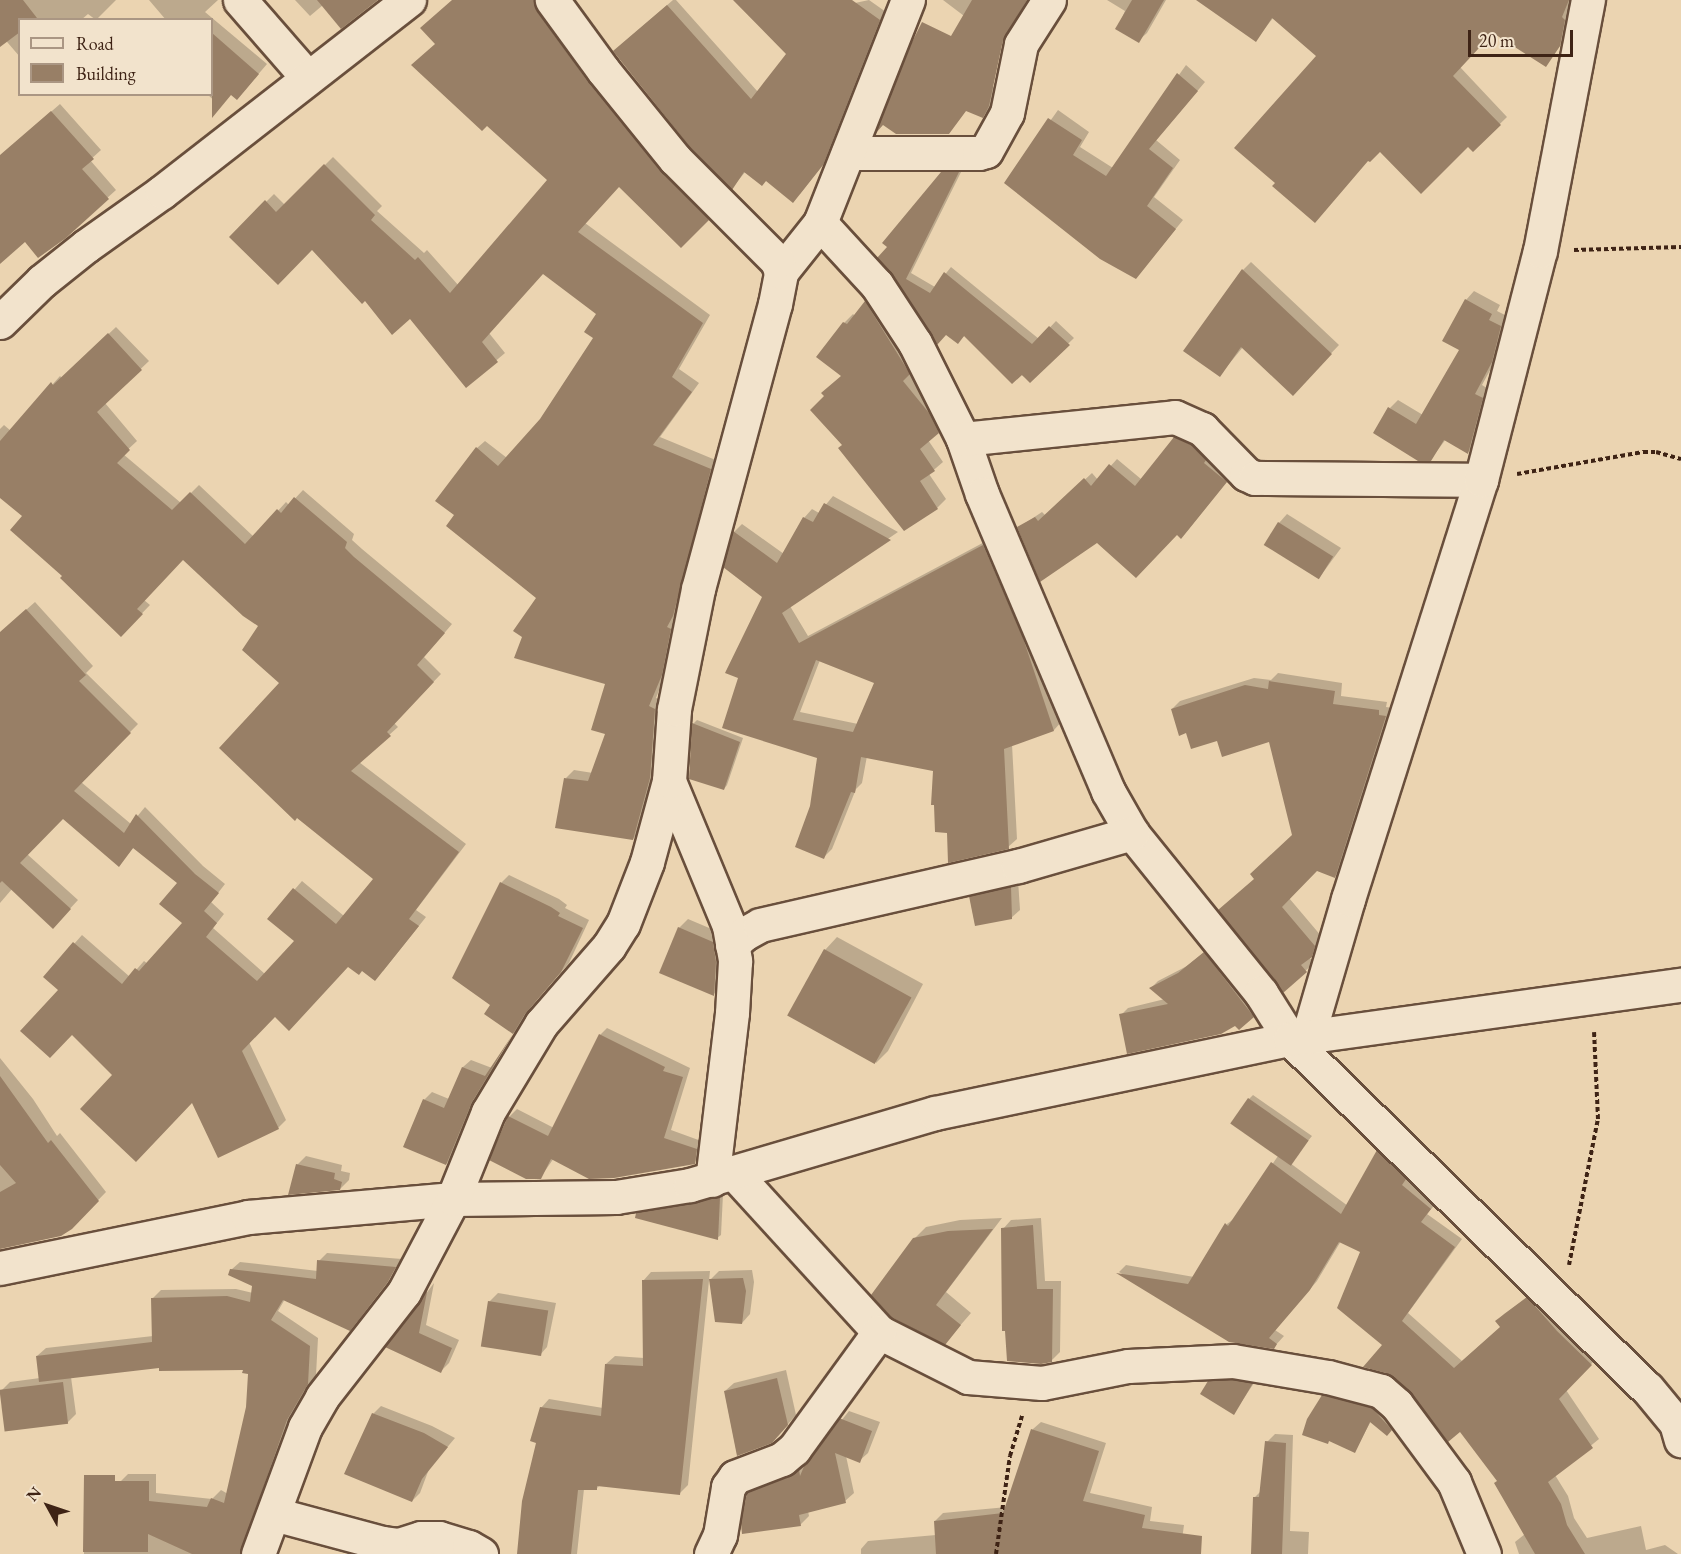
<!DOCTYPE html>
<style>
body{margin:0}
#map{position:relative;width:1681px;height:1554px;overflow:hidden;background:#ebd4b1;font-family:"EB Garamond",serif}
div>[style]{position:absolute}
.shadow>*{inset:0;background:#0003}
.building>*{inset:0;background:#987f66;transform-origin:0 0}
.path>*{height:4px;margin-top:-2px;transform-origin:0;background:repeating-linear-gradient(90deg,#3e2315 0 4.5px,transparent 0 7.5px)}
.roads{filter:drop-shadow(2px 0 #694f3c) drop-shadow(-2px 0 #694f3c) drop-shadow(0 2px #694f3c) drop-shadow(0 -2px #694f3c)}
.minor>*{height:33px;margin:-16.5px;padding:0 16.5px;transform-origin:16.5px;border-radius:16.5px;background:#f2e3cc}
span{translate:-50% -50%;white-space:nowrap;text-align:center;line-height:1.15;-webkit-text-stroke:4.5px #f2e3cc;paint-order:stroke}
.legend{position:absolute;left:18px;top:18px;width:195px;height:78px;box-sizing:border-box;background:#f2e3cc;border:2px solid #aa9683;margin:0;padding:8px 10px;list-style:none;font-size:18px;color:#3e2315}
.legend li{display:flex;align-items:center;gap:12px;height:30px}
.legend b{width:30px;border:2px solid #aa9683}
.north{position:absolute;left:18px;top:1476px;width:60px;height:60px;-webkit-text-stroke:4px #f2e3cc;paint-order:stroke;rotate:310deg;font-size:16px;font-weight:700;line-height:24px;text-align:center;color:#3e2315}
.north::after{content:'';display:block;margin:auto;width:21px;height:27px;background:#3e2315;clip-path:polygon(50% 0,100% 100%,50% 72%,0 100%)}
.scale{position:absolute;left:1468px;top:30px;width:105px;height:27px;box-sizing:border-box;border:3px solid #3e2315;border-top:0;padding-left:8px;font-size:18px;line-height:21px;white-space:nowrap;color:#3e2315;-webkit-text-stroke:4px #f2e3cc;paint-order:stroke}
</style>
<div id="map">
<div class="shadow">
<div style="clip-path:polygon(0 0,116px 0,96px 20px,88px 14px,81px 20px,20px 20px,20px 57px,2px 36px,0 37px)"></div>
<div style="clip-path:polygon(149px 0,218px 0,205px 12px,267px 64px,245px 90px,232px 93px,220px 106px,207px 94px,212px 94px,212px 20px,166px 20px)"></div>
<div style="clip-path:polygon(295px 0,376px 0,323px 5px,310px 16px)"></div>
<div style="clip-path:polygon(461px 0,543px 0,716px 211px,681px 246px,619px 185px,585px 223px,710px 315px,679px 369px,699px 383px,660px 437px,718px 461px,681px 607px,673px 619px,678px 621px,669px 665px,656px 698px,663px 701px,658px 769px,641px 831px,633px 839px,566px 778px,574px 770px,593px 773px,606px 734px,607px 683px,538px 597px,456px 515px,477px 448px,485px 441px,507px 458px,541px 420px,595px 337px,598px 314px,543px 272px,489px 333px,505px 353px,466px 386px,411px 317px,366px 299px,312px 248px,231px 237px,274px 194px,285px 205px,333px 157px,382px 206px,377px 211px,424px 253px,427px 250px,459px 286px,549px 180px,436px 43px)"></div>
<div style="clip-path:polygon(673px 0,676px 0,758px 92px,788px 54px,735px 0,855px 3px,869px 0,886px 12px,830px 156px,800px 194px,746px 171px,732px 188px,622px 44px)"></div>
<div style="clip-path:polygon(943px 0,1028px 0,1012px 25px,1009px 36px,1001px 44px)"></div>
<div style="clip-path:polygon(1107px 0,1166px 0,1147px 33px,1138px 41px,1117px 29px,1125px 11px)"></div>
<div style="clip-path:polygon(1229px 0,1574px 0,1569px 9px,1572px 12px,1567px 37px,1545px 65px,1493px 32px,1460px 67px,1507px 117px,1473px 150px,1469px 145px,1380px 150px,1319px 56px,1273px 18px,1256px 40px)"></div>
<div style="clip-path:polygon(920px 36px,997px 89px,989px 110px,982px 117px,967px 109px,955px 125px)"></div>
<div style="clip-path:polygon(1186px 65px,1205px 82px,1156px 140px,1180px 160px,1154px 197px,1183px 220px,1143px 269px,1006px 183px,1058px 110px,1089px 132px,1080px 147px,1113px 168px)"></div>
<div style="clip-path:polygon(60px 104px,101px 150px,90px 160px,116px 190px,65px 236px,25px 240px,0 263px,0 156px)"></div>
<div style="clip-path:polygon(949px 166px,964px 166px,911px 273px,935px 287px,951px 267px,1039px 339px,1056px 321px,1074px 338px,1030px 381px,965px 335px,958px 342px,894px 274px,942px 173px)"></div>
<div style="clip-path:polygon(1251px 262px,1339px 345px,1301px 385px,1243px 347px,1220px 375px,1243px 270px)"></div>
<div style="clip-path:polygon(1474px 291px,1500px 305px,1497px 311px,1509px 317px,1500px 352px,1482px 385px,1490px 390px,1477px 444px,1468px 452px,1446px 439px,1431px 459px,1390px 408px,1398px 400px,1423px 415px,1461px 349px,1466px 300px)"></div>
<div style="clip-path:polygon(874px 294px,917px 364px,911px 372px,937px 404px,947px 423px,928px 440px,943px 462px,929px 474px,946px 499px,937px 508px,843px 445px,826px 396px,842px 375px,844px 323px,853px 314px,855px 316px)"></div>
<div style="clip-path:polygon(116px 327px,149px 361px,105px 403px,137px 441px,123px 454px,181px 503px,199px 485px,254px 537px,286px 502px,289px 505px,303px 490px,354px 534px,352px 540px,362px 549px,452px 624px,424px 657px,441px 674px,394px 723px,398px 727px,359px 762px,466px 844px,416px 910px,426px 917px,383px 971px,349px 965px,275px 1015px,249px 1042px,286px 1120px,278px 1128px,114px 1075px,60px 990px,45px 977px,82px 935px,130px 977px,144px 961px,148px 964px,184px 923px,179px 883px,134px 847px,119px 865px,63px 817px,27px 854px,78px 900px,53px 927px,12px 889px,0 903px,0 633px,35px 602px,93px 666px,86px 673px,138px 724px,81px 782px,131px 824px,145px 807px,203px 866px,225px 884px,211px 902px,224px 914px,213px 928px,265px 974px,296px 941px,269px 919px,302px 881px,344px 916px,376px 878px,281px 683px,260px 626px,183px 558px,144px 600px,150px 605px,121px 635px,64px 576px,24px 516px,0 496px,0 429px,4px 425px,11px 431px,60px 376px,62px 378px)"></div>
<div style="clip-path:polygon(1182px 431px,1232px 475px,1187px 531px,1097px 541px,1018px 528px,1042px 512px,1046px 516px,1092px 473px,1098px 480px,1117px 459px,1141px 479px)"></div>
<div style="clip-path:polygon(evenodd,833px 496px,898px 532px,790px 606px,808px 636px,992px 538px,1062px 721px,1054px 730px,1012px 744px,1017px 839px,1008px 847px,934px 770px,867px 756px,862px 783px,856px 789px,832px 849px,824px 857px,811px 806px,819px 757px,724px 727px,764px 597px,725px 566px,734px 532px,742px 524px,784px 554px,804px 518px,812px 509px,819px 513px,833px 496px,820px 660px,876px 682px,858px 724px,800px 712px,820px 660px)"></div>
<div style="clip-path:polygon(1287px 514px,1341px 548px,1319px 578px,1279px 523px)"></div>
<div style="clip-path:polygon(1278px 673px,1342px 683px,1341px 696px,1387px 702px,1386px 707px,1393px 708px,1343px 868px,1335px 876px,1317px 869px,1289px 898px,1322px 937px,1319px 947px,1309px 957px,1314px 963px,1283px 991px,1255px 878px,1294px 835px,1270px 740px,1218px 739px,1187px 731px,1172px 709px,1180px 701px,1254px 678px,1271px 680px)"></div>
<div style="clip-path:polygon(697px 720px,743px 738px,727px 785px,724px 789px,693px 724px)"></div>
<div style="clip-path:polygon(509px 875px,559px 899px,567px 905px,565px 908px,589px 920px,569px 963px,533px 1004px,515px 1033px,487px 1014px,493px 1005px,501px 883px)"></div>
<div style="clip-path:polygon(1018px 880px,1020px 910px,1011px 918px,971px 897px,979px 889px)"></div>
<div style="clip-path:polygon(688px 919px,721px 933px,722px 985px,714px 994px,679px 928px)"></div>
<div style="clip-path:polygon(837px 937px,923px 984px,888px 1051px,876px 1063px,825px 950px)"></div>
<div style="clip-path:polygon(1212px 946px,1260px 1009px,1253px 1016px,1235px 1024px,1121px 1015px,1128px 1008px,1165px 999px,1151px 988px,1158px 981px,1187px 966px)"></div>
<div style="clip-path:polygon(607px 1028px,690px 1068px,671px 1130px,704px 1142px,702px 1155px,694px 1163px,554px 1158px,540px 1178px,509px 1117px,517px 1109px,554px 1128px,600px 1035px)"></div>
<div style="clip-path:polygon(515px 1034px,479px 1093px,454px 1156px,446px 1164px,424px 1100px,432px 1092px,449px 1099px,463px 1067px,471px 1060px,492px 1068px)"></div>
<div style="clip-path:polygon(0 1058px,33px 1099px,57px 1136px,60px 1133px,106px 1192px,71px 1228px,0 1247px)"></div>
<div style="clip-path:polygon(1253px 1095px,1312px 1136px,1290px 1163px,1348px 1206px,1378px 1151px,1386px 1144px,1438px 1201px,1427px 1214px,1462px 1239px,1408px 1313px,1462px 1361px,1501px 1327px,1497px 1321px,1504px 1314px,1536px 1291px,1598px 1357px,1566px 1390px,1599px 1439px,1555px 1475px,1568px 1496px,1574px 1518px,1587px 1538px,1641px 1526px,1646px 1550px,1665px 1545px,1678px 1554px,1519px 1554px,1515px 1542px,1525px 1534px,1499px 1480px,1460px 1430px,1384px 1345px,1362px 1252px,1341px 1241px,1317px 1281px,1275px 1330px,1284px 1336px,1274px 1347px,1229px 1341px,1119px 1272px,1126px 1265px,1194px 1277px,1227px 1224px,1235px 1218px,1278px 1156px,1249px 1099px)"></div>
<div style="clip-path:polygon(306px 1156px,342px 1165px,341px 1171px,350px 1173px,349px 1180px,340px 1189px,297px 1165px)"></div>
<div style="clip-path:polygon(723px 1194px,721px 1235px,717px 1238px,638px 1213px,642px 1209px)"></div>
<div style="clip-path:polygon(1002px 1218px,946px 1292px,971px 1313px,945px 1343px,914px 1239px,926px 1227px,960px 1220px)"></div>
<div style="clip-path:polygon(1041px 1218px,1045px 1281px,1061px 1281px,1060px 1352px,1052px 1360px,1003px 1229px,1011px 1220px)"></div>
<div style="clip-path:polygon(327px 1253px,402px 1259px,358px 1321px,285px 1299px,278px 1311px,318px 1338px,316px 1375px,295px 1411px,243px 1554px,84px 1554px,85px 1500px,120px 1482px,128px 1474px,156px 1474px,156px 1493px,212px 1499px,221px 1490px,228px 1494px,247px 1408px,249px 1372px,245px 1368px,160px 1366px,71px 1377px,76px 1414px,67px 1423px,2px 1390px,10px 1382px,40px 1378px,37px 1356px,46px 1348px,153px 1336px,153px 1298px,161px 1290px,236px 1289px,253px 1293px,254px 1285px,231px 1270px,240px 1262px,318px 1271px,319px 1261px)"></div>
<div style="clip-path:polygon(752px 1270px,754px 1282px,750px 1314px,742px 1323px,711px 1279px,719px 1271px)"></div>
<div style="clip-path:polygon(710px 1271px,688px 1485px,680px 1493px,600px 1485px,597px 1488px,584px 1489px,577px 1554px,518px 1554px,538px 1442px,541px 1408px,549px 1399px,603px 1408px,606px 1364px,615px 1356px,644px 1358px,643px 1281px,651px 1272px)"></div>
<div style="clip-path:polygon(434px 1283px,426px 1325px,459px 1340px,449px 1363px,441px 1371px,387px 1346px)"></div>
<div style="clip-path:polygon(498px 1293px,556px 1303px,547px 1347px,539px 1356px,489px 1302px)"></div>
<div style="clip-path:polygon(786px 1370px,796px 1415px,781px 1432px,725px 1391px,734px 1383px)"></div>
<div style="clip-path:polygon(1237px 1377px,1256px 1380px,1234px 1413px,1210px 1382px,1214px 1378px)"></div>
<div style="clip-path:polygon(1327px 1392px,1376px 1405px,1395px 1426px,1387px 1434px,1371px 1421px,1355px 1451px,1323px 1396px)"></div>
<div style="clip-path:polygon(381px 1406px,432px 1426px,455px 1438px,429px 1469px,420px 1493px,412px 1501px,373px 1414px)"></div>
<div style="clip-path:polygon(849px 1411px,880px 1422px,868px 1453px,859px 1461px,846px 1456px,854px 1493px,845px 1501px,808px 1511px,809px 1516px,800px 1525px,748px 1493px,757px 1484px,799px 1468px,809px 1461px)"></div>
<div style="clip-path:polygon(1041px 1422px,1106px 1443px,1090px 1493px,1152px 1507px,1150px 1521px,1184px 1525px,1180px 1554px,861px 1554px,861px 1549px,868px 1541px,936px 1535px,935px 1521px,943px 1513px,1007px 1507px,1033px 1429px)"></div>
<div style="clip-path:polygon(1275px 1434px,1293px 1435px,1290px 1531px,1309px 1532px,1308px 1554px,1252px 1554px,1254px 1498px,1261px 1491px,1267px 1442px)"></div>
</div>
<div class="building">
<div style="clip-path:polygon(0 0,23px 0,37px 18px,20px 20px,20px 32px,0 47px)"></div>
<div style="clip-path:polygon(317px 0,378px 0,341px 29px)"></div>
<div style="clip-path:polygon(452px 0,534px 0,537px 11px,588px 82px,660px 171px,709px 220px,681px 248px,619px 187px,578px 232px,703px 323px,672px 377px,692px 392px,653px 445px,711px 469px,673px 616px,667px 627px,671px 629px,662px 675px,649px 706px,655px 709px,650px 778px,633px 840px,555px 828px,564px 778px,588px 781px,605px 734px,591px 730px,605px 684px,514px 658px,522px 637px,513px 631px,536px 598px,446px 526px,454px 515px,435px 501px,476px 447px,498px 466px,540px 419px,593px 338px,584px 332px,596px 314px,543px 274px,482px 342px,498px 362px,466px 388px,410px 319px,392px 335px,365px 301px,362px 304px,312px 250px,278px 285px,229px 237px,265px 200px,276px 212px,324px 164px,375px 215px,371px 220px,415px 260px,418px 257px,450px 293px,547px 180px,487px 126px,482px 131px,411px 65px,435px 44px,420px 28px)"></div>
<div style="clip-path:polygon(733px 0,852px 0,880px 20px,823px 165px,793px 203px,766px 181px,762px 186px,744px 172px,732px 190px,689px 146px,613px 51px,667px 5px,751px 99px,786px 54px)"></div>
<div style="clip-path:polygon(972px 0,1027px 0,1003px 40px,989px 106px,983px 118px,966px 111px,949px 134px,896px 134px,883px 125px,875px 134px,912px 42px,922px 22px,951px 36px)"></div>
<div style="clip-path:polygon(1132px 0,1164px 0,1139px 43px,1115px 29px)"></div>
<div style="clip-path:polygon(1196px 0,1569px 0,1562px 17px,1565px 20px,1560px 46px,1546px 67px,1493px 33px,1453px 76px,1501px 125px,1473px 152px,1468px 147px,1421px 194px,1380px 152px,1370px 162px,1368px 161px,1315px 223px,1272px 186px,1275px 183px,1234px 148px,1316px 56px,1272px 18px,1256px 42px)"></div>
<div style="clip-path:polygon(212px 33px,259px 74px,237px 100px,231px 95px,212px 118px)"></div>
<div style="clip-path:polygon(1177px 73px,1198px 91px,1149px 149px,1173px 168px,1147px 206px,1176px 229px,1136px 279px,1100px 259px,1004px 183px,1048px 118px,1082px 140px,1073px 155px,1106px 176px)"></div>
<div style="clip-path:polygon(51px 111px,94px 159px,82px 169px,109px 199px,66px 238px,38px 258px,25px 242px,0 264px,0 155px)"></div>
<div style="clip-path:polygon(941px 172px,959px 172px,906px 279px,930px 293px,944px 272px,1032px 344px,1049px 326px,1070px 345px,1030px 383px,1022px 375px,1012px 384px,964px 336px,958px 344px,946px 335px,937px 345px,893px 275px,877px 258px,887px 247px,882px 243px)"></div>
<div style="clip-path:polygon(1242px 269px,1332px 354px,1293px 396px,1241px 347px,1220px 377px,1183px 351px)"></div>
<div style="clip-path:polygon(1465px 299px,1492px 314px,1489px 320px,1501px 326px,1492px 362px,1475px 394px,1483px 398px,1468px 454px,1444px 440px,1431px 461px,1418px 461px,1373px 433px,1388px 407px,1416px 424px,1459px 350px,1442px 341px)"></div>
<div style="clip-path:polygon(865px 301px,910px 374px,903px 381px,929px 413px,939px 433px,920px 449px,935px 471px,920px 481px,938px 509px,904px 531px,838px 448px,842px 445px,810px 410px,824px 396px,821px 393px,841px 376px,816px 357px,843px 322px,847px 324px)"></div>
<div style="clip-path:polygon(108px 333px,142px 370px,97px 412px,130px 450px,117px 463px,172px 510px,190px 492px,245px 544px,277px 509px,281px 513px,294px 497px,347px 542px,345px 548px,354px 557px,445px 633px,417px 665px,434px 682px,387px 732px,391px 736px,351px 771px,459px 852px,409px 919px,419px 926px,375px 981px,362px 971px,359px 975px,348px 967px,289px 1031px,275px 1017px,242px 1051px,279px 1129px,218px 1158px,192px 1103px,136px 1162px,80px 1109px,112px 1075px,72px 1035px,50px 1058px,20px 1031px,58px 990px,43px 977px,73px 942px,122px 984px,135px 968px,139px 971px,182px 923px,159px 904px,177px 883px,133px 848px,119px 867px,63px 819px,20px 863px,71px 909px,53px 929px,2px 881px,0 883px,0 632px,26px 609px,86px 675px,79px 681px,131px 733px,74px 791px,124px 833px,136px 814px,195px 874px,219px 893px,204px 911px,217px 923px,206px 937px,257px 981px,294px 941px,267px 919px,293px 888px,336px 924px,373px 879px,297px 818px,295px 821px,219px 748px,279px 683px,242px 650px,258px 626px,243px 616px,183px 560px,137px 609px,143px 614px,121px 637px,60px 578px,62px 576px,10px 530px,22px 516px,0 498px,0 441px,51px 382px,53px 385px)"></div>
<div style="clip-path:polygon(1174px 437px,1191px 445px,1206px 460px,1204px 463px,1227px 482px,1181px 539px,1177px 535px,1136px 578px,1097px 543px,1040px 582px,1017px 527px,1035px 517px,1038px 521px,1084px 478px,1091px 486px,1109px 464px,1135px 486px)"></div>
<div style="clip-path:polygon(evenodd,824px 503px,891px 540px,782px 613px,799px 643px,983px 545px,1022px 635px,1054px 731px,1004px 749px,1009px 849px,948px 863px,947px 833px,935px 832px,934px 805px,931px 805px,933px 771px,861px 757px,855px 793px,851px 792px,824px 859px,795px 847px,810px 806px,817px 758px,722px 728px,738px 678px,725px 673px,762px 597px,723px 567px,733px 531px,777px 563px,803px 517px,813px 522px,824px 503px,816px 660px,874px 683px,853px 732px,793px 720px,816px 660px)"></div>
<div style="left:1278px;top:522px;width:65px;height:27px;rotate:32deg"></div>
<div style="clip-path:polygon(1269px 681px,1335px 691px,1333px 704px,1379px 710px,1379px 715px,1386px 716px,1335px 878px,1317px 871px,1282px 907px,1315px 946px,1312px 957px,1301px 965px,1307px 972px,1283px 993px,1218px 910px,1254px 879px,1250px 874px,1292px 835px,1269px 742px,1222px 757px,1217px 741px,1191px 749px,1186px 733px,1179px 736px,1171px 709px,1245px 685px,1268px 689px)"></div>
<div style="clip-path:polygon(692px 723px,740px 742px,724px 790px,689px 779px)"></div>
<div style="clip-path:polygon(500px 882px,551px 907px,560px 913px,558px 916px,583px 928px,561px 972px,525px 1014px,472px 1102px,446px 1165px,403px 1147px,423px 1099px,444px 1108px,462px 1067px,485px 1076px,513px 1034px,484px 1014px,490px 1005px,452px 978px)"></div>
<div style="clip-path:polygon(1011px 887px,1012px 919px,975px 926px,969px 896px)"></div>
<div style="clip-path:polygon(678px 927px,713px 942px,716px 962px,714px 996px,659px 973px)"></div>
<div style="left:824px;top:949px;width:100px;height:76px;rotate:29deg"></div>
<div style="clip-path:polygon(1204px 952px,1254px 1017px,1239px 1030px,1235px 1026px,1221px 1034px,1127px 1054px,1119px 1014px,1168px 1004px,1149px 988px,1178px 973px)"></div>
<div style="clip-path:polygon(599px 1034px,665px 1067px,663px 1071px,683px 1077px,664px 1138px,697px 1149px,695px 1164px,614px 1178px,589px 1179px,551px 1159px,541px 1179px,526px 1179px,489px 1160px,508px 1116px,548px 1136px)"></div>
<div style="clip-path:polygon(0 1076px,48px 1143px,51px 1140px,99px 1201px,72px 1229px,61px 1236px,0 1249px,0 1192px,16px 1183px,0 1165px)"></div>
<div style="left:1248px;top:1098px;width:74px;height:31px;rotate:35deg"></div>
<div style="clip-path:polygon(1377px 1150px,1406px 1179px,1402px 1185px,1431px 1209px,1421px 1222px,1455px 1247px,1402px 1321px,1454px 1368px,1500px 1327px,1495px 1321px,1527px 1297px,1557px 1331px,1592px 1365px,1559px 1399px,1593px 1448px,1548px 1482px,1561px 1504px,1567px 1525px,1585px 1554px,1535px 1554px,1494px 1483px,1497px 1481px,1460px 1432px,1448px 1442px,1409px 1391px,1386px 1373px,1363px 1367px,1382px 1345px,1337px 1308px,1360px 1252px,1339px 1242px,1310px 1290px,1269px 1338px,1277px 1344px,1274px 1349px,1229px 1342px,1116px 1273px,1188px 1284px,1225px 1223px,1228px 1226px,1271px 1162px,1341px 1214px)"></div>
<div style="clip-path:polygon(296px 1164px,335px 1173px,334px 1179px,342px 1182px,340px 1190px,288px 1195px)"></div>
<div style="clip-path:polygon(720px 1197px,718px 1240px,635px 1218px,636px 1213px)"></div>
<div style="clip-path:polygon(1033px 1225px,1037px 1289px,1053px 1289px,1052px 1362px,1041px 1364px,1007px 1361px,1005px 1331px,1002px 1331px,1001px 1228px)"></div>
<div style="clip-path:polygon(993px 1229px,936px 1305px,961px 1325px,945px 1345px,891px 1317px,871px 1295px,913px 1238px,948px 1231px)"></div>
<div style="clip-path:polygon(317px 1260px,396px 1267px,388px 1282px,350px 1331px,283px 1300px,271px 1320px,310px 1346px,308px 1384px,287px 1420px,240px 1554px,192px 1554px,148px 1534px,148px 1552px,83px 1552px,84px 1475px,115px 1475px,115px 1481px,149px 1481px,149px 1501px,207px 1507px,211px 1498px,224px 1503px,246px 1407px,248px 1374px,242px 1373px,243px 1370px,159px 1371px,159px 1368px,39px 1382px,36px 1356px,152px 1342px,151px 1298px,227px 1296px,250px 1302px,252px 1286px,228px 1275px,230px 1269px,316px 1279px)"></div>
<div style="clip-path:polygon(743px 1278px,746px 1291px,742px 1324px,715px 1322px,709px 1279px)"></div>
<div style="clip-path:polygon(703px 1279px,680px 1495px,597px 1486px,597px 1490px,578px 1490px,571px 1554px,517px 1554px,522px 1501px,536px 1443px,530px 1441px,540px 1407px,601px 1416px,605px 1364px,643px 1366px,642px 1280px)"></div>
<div style="clip-path:polygon(428px 1287px,419px 1333px,452px 1348px,441px 1373px,385px 1347px,419px 1304px)"></div>
<div style="left:488px;top:1301px;width:61px;height:46px;rotate:9deg"></div>
<div style="clip-path:polygon(777px 1378px,788px 1425px,772px 1443px,737px 1456px,724px 1391px)"></div>
<div style="clip-path:polygon(1232px 1380px,1253px 1383px,1234px 1415px,1200px 1394px,1208px 1381px)"></div>
<div style="left:63px;top:1382px;width:42px;height:64px;rotate:83deg"></div>
<div style="clip-path:polygon(1322px 1395px,1372px 1408px,1392px 1430px,1387px 1436px,1370px 1422px,1355px 1453px,1329px 1441px,1328px 1444px,1302px 1435px,1307px 1419px)"></div>
<div style="clip-path:polygon(372px 1413px,424px 1433px,448px 1447px,422px 1479px,412px 1502px,344px 1474px)"></div>
<div style="clip-path:polygon(839px 1418px,872px 1431px,860px 1463px,835px 1453px,846px 1503px,799px 1515px,801px 1526px,742px 1534px,741px 1524px,747px 1492px,789px 1477px,799px 1469px,800px 1476px,805px 1464px)"></div>
<div style="clip-path:polygon(1031px 1429px,1099px 1451px,1083px 1501px,1145px 1515px,1142px 1528px,1202px 1536px,1201px 1554px,936px 1554px,934px 1521px,1003px 1513px)"></div>
<div style="clip-path:polygon(1265px 1441px,1286px 1443px,1282px 1554px,1251px 1554px,1253px 1497px,1259px 1497px)"></div>
</div>
<div class="path">
<div style="left:1574px;top:250px;width:107px;rotate:-1.6deg"></div>
<div style="left:1517px;top:474px;width:128px;rotate:-9.9deg"></div>
<div style="left:1643px;top:452px;width:13px"></div>
<div style="left:1656px;top:452px;width:26px;rotate:16deg"></div>
<div style="left:1569px;top:1265px;width:149px;rotate:-78.8deg"></div>
<div style="left:1598px;top:1119px;width:87px;rotate:-92.6deg"></div>
<div style="left:996px;top:1554px;width:99px;rotate:-81.9deg"></div>
<div style="left:1010px;top:1456px;width:42px;rotate:-73.3deg"></div>
</div>
<div class="roads">
<div class="minor">
<div style="left:240px;top:0;width:103px;rotate:48.9deg"></div>
<div style="left:848px;top:153px;width:131px"></div>
<div style="left:979px;top:153px;width:7px;rotate:-16deg"></div>
<div style="left:986px;top:151px;width:43px;rotate:-61.1deg"></div>
<div style="left:1007px;top:113px;width:70px;rotate:-78.5deg"></div>
<div style="left:1021px;top:44px;width:52px;rotate:-57.5deg"></div>
<div style="left:820px;top:223px;width:84px;rotate:47.4deg"></div>
<div style="left:877px;top:285px;width:69px;rotate:56.8deg"></div>
<div style="left:915px;top:343px;width:107px;rotate:63.4deg"></div>
<div style="left:963px;top:439px;width:58px;rotate:70.9deg"></div>
<div style="left:982px;top:494px;width:323px;rotate:67deg"></div>
<div style="left:1108px;top:791px;width:48px;rotate:60.3deg"></div>
<div style="left:1132px;top:833px;width:206px;rotate:51.1deg"></div>
<div style="left:1261px;top:993px;width:54px;rotate:57.8deg"></div>
<div style="left:1290px;top:1039px;width:499px;rotate:44.4deg"></div>
<div style="left:1647px;top:1388px;width:45px;rotate:50.4deg"></div>
<div style="left:1676px;top:1423px;width:18px;rotate:74deg"></div>
<div style="left:781px;top:272px;width:63px;rotate:-51.5deg"></div>
<div style="left:820px;top:223px;width:240px;rotate:-68.5deg"></div>
<div style="left:0;top:322px;width:59px;rotate:-44.3deg"></div>
<div style="left:42px;top:281px;width:56px;rotate:-38.5deg"></div>
<div style="left:86px;top:246px;width:93px;rotate:-35.4deg"></div>
<div style="left:162px;top:192px;width:313px;rotate:-37.9deg"></div>
<div style="left:963px;top:439px;width:213px;rotate:-5.9deg"></div>
<div style="left:1175px;top:417px;width:30px;rotate:24deg"></div>
<div style="left:1202px;top:429px;width:63px;rotate:45.6deg"></div>
<div style="left:1246px;top:474px;width:10px;rotate:24deg"></div>
<div style="left:1255px;top:478px;width:226px;rotate:0.5deg"></div>
<div style="left:669px;top:781px;width:157px;rotate:67.5deg"></div>
<div style="left:729px;top:926px;width:36px;rotate:80deg"></div>
<div style="left:735px;top:961px;width:52px;rotate:93.3deg"></div>
<div style="left:732px;top:1013px;width:168px;rotate:96.8deg"></div>
<div style="left:732px;top:945px;width:16px;rotate:-43deg"></div>
<div style="left:744px;top:934px;width:18px;rotate:-29deg"></div>
<div style="left:760px;top:925px;width:265px;rotate:-12.9deg"></div>
<div style="left:1018px;top:866px;width:119px;rotate:-16.1deg"></div>
<div style="left:1308px;top:1036px;width:143px;rotate:-73.7deg"></div>
<div style="left:1348px;top:899px;width:440px;rotate:-72.4deg"></div>
<div style="left:1481px;top:480px;width:236px;rotate:-75.6deg"></div>
<div style="left:1540px;top:251px;width:256px;rotate:-79.2deg"></div>
<div style="left:734px;top:1173px;width:215px;rotate:47.6deg"></div>
<div style="left:879px;top:1332px;width:100px;rotate:26.8deg"></div>
<div style="left:968px;top:1377px;width:74px;rotate:4.6deg"></div>
<div style="left:1042px;top:1383px;width:88px;rotate:-11.2deg"></div>
<div style="left:1128px;top:1366px;width:105px;rotate:-2.7deg"></div>
<div style="left:1233px;top:1361px;width:96px;rotate:9.6deg"></div>
<div style="left:1328px;top:1377px;width:55px;rotate:14.8deg"></div>
<div style="left:1381px;top:1391px;width:21px;rotate:41deg"></div>
<div style="left:1397px;top:1405px;width:96px;rotate:53.5deg"></div>
<div style="left:1454px;top:1482px;width:78px;rotate:67.4deg"></div>
<div style="left:0;top:1268px;width:253px;rotate:-11.6deg"></div>
<div style="left:248px;top:1217px;width:206px;rotate:-5deg"></div>
<div style="left:453px;top:1199px;width:163px;rotate:-0.7deg"></div>
<div style="left:616px;top:1197px;width:75px;rotate:-9.2deg"></div>
<div style="left:690px;top:1185px;width:255px;rotate:-16.4deg"></div>
<div style="left:935px;top:1113px;width:363px;rotate:-11.8deg"></div>
<div style="left:1290px;top:1039px;width:395px;rotate:-7.9deg"></div>
<div style="left:274px;top:1514px;width:112px;rotate:15deg"></div>
<div style="left:382px;top:1543px;width:17px;rotate:7deg"></div>
<div style="left:399px;top:1545px;width:23px;rotate:-18deg"></div>
<div style="left:421px;top:1538px;width:18px"></div>
<div style="left:439px;top:1538px;width:31px;rotate:17deg"></div>
<div style="left:469px;top:1547px;width:14px;rotate:30deg"></div>
<div style="left:258px;top:1554px;width:135px;rotate:-69.7deg"></div>
<div style="left:305px;top:1427px;width:34px;rotate:-60deg"></div>
<div style="left:322px;top:1397px;width:133px;rotate:-52deg"></div>
<div style="left:404px;top:1292px;width:105px;rotate:-62.2deg"></div>
<div style="left:453px;top:1199px;width:94px;rotate:-68.1deg"></div>
<div style="left:488px;top:1112px;width:103px;rotate:-58.9deg"></div>
<div style="left:541px;top:1024px;width:103px;rotate:-48.9deg"></div>
<div style="left:609px;top:946px;width:26px;rotate:-58deg"></div>
<div style="left:623px;top:924px;width:66px;rotate:-68.8deg"></div>
<div style="left:647px;top:862px;width:84px;rotate:-74.8deg"></div>
<div style="left:669px;top:781px;width:72px;rotate:-86deg"></div>
<div style="left:674px;top:709px;width:122px;rotate:-78.7deg"></div>
<div style="left:698px;top:589px;width:295px;rotate:-74.9deg"></div>
<div style="left:775px;top:304px;width:33px;rotate:-79deg"></div>
<div style="left:781px;top:272px;width:12px;rotate:-110deg"></div>
<div style="left:777px;top:261px;width:144px;rotate:-135deg"></div>
<div style="left:675px;top:159px;width:114px;rotate:-129deg"></div>
<div style="left:603px;top:70px;width:87px;rotate:-126.1deg"></div>
<div style="left:711px;top:1554px;width:21px;rotate:-65deg"></div>
<div style="left:720px;top:1535px;width:49px;rotate:-80.5deg"></div>
<div style="left:728px;top:1487px;width:12px;rotate:-55deg"></div>
<div style="left:735px;top:1477px;width:50px;rotate:-21deg"></div>
<div style="left:782px;top:1459px;width:16px;rotate:-40deg"></div>
<div style="left:794px;top:1449px;width:145px;rotate:-54deg"></div>
</div>
</div>
<ul class="legend">
<li><b style="height:8px;background:#f2e3cc"></b>Road</li>
<li><b style="height:16px;background:#987f66"></b>Building</li>
</ul>
<div class="north">N</div>
<div class="scale">20 m</div>
</div>
